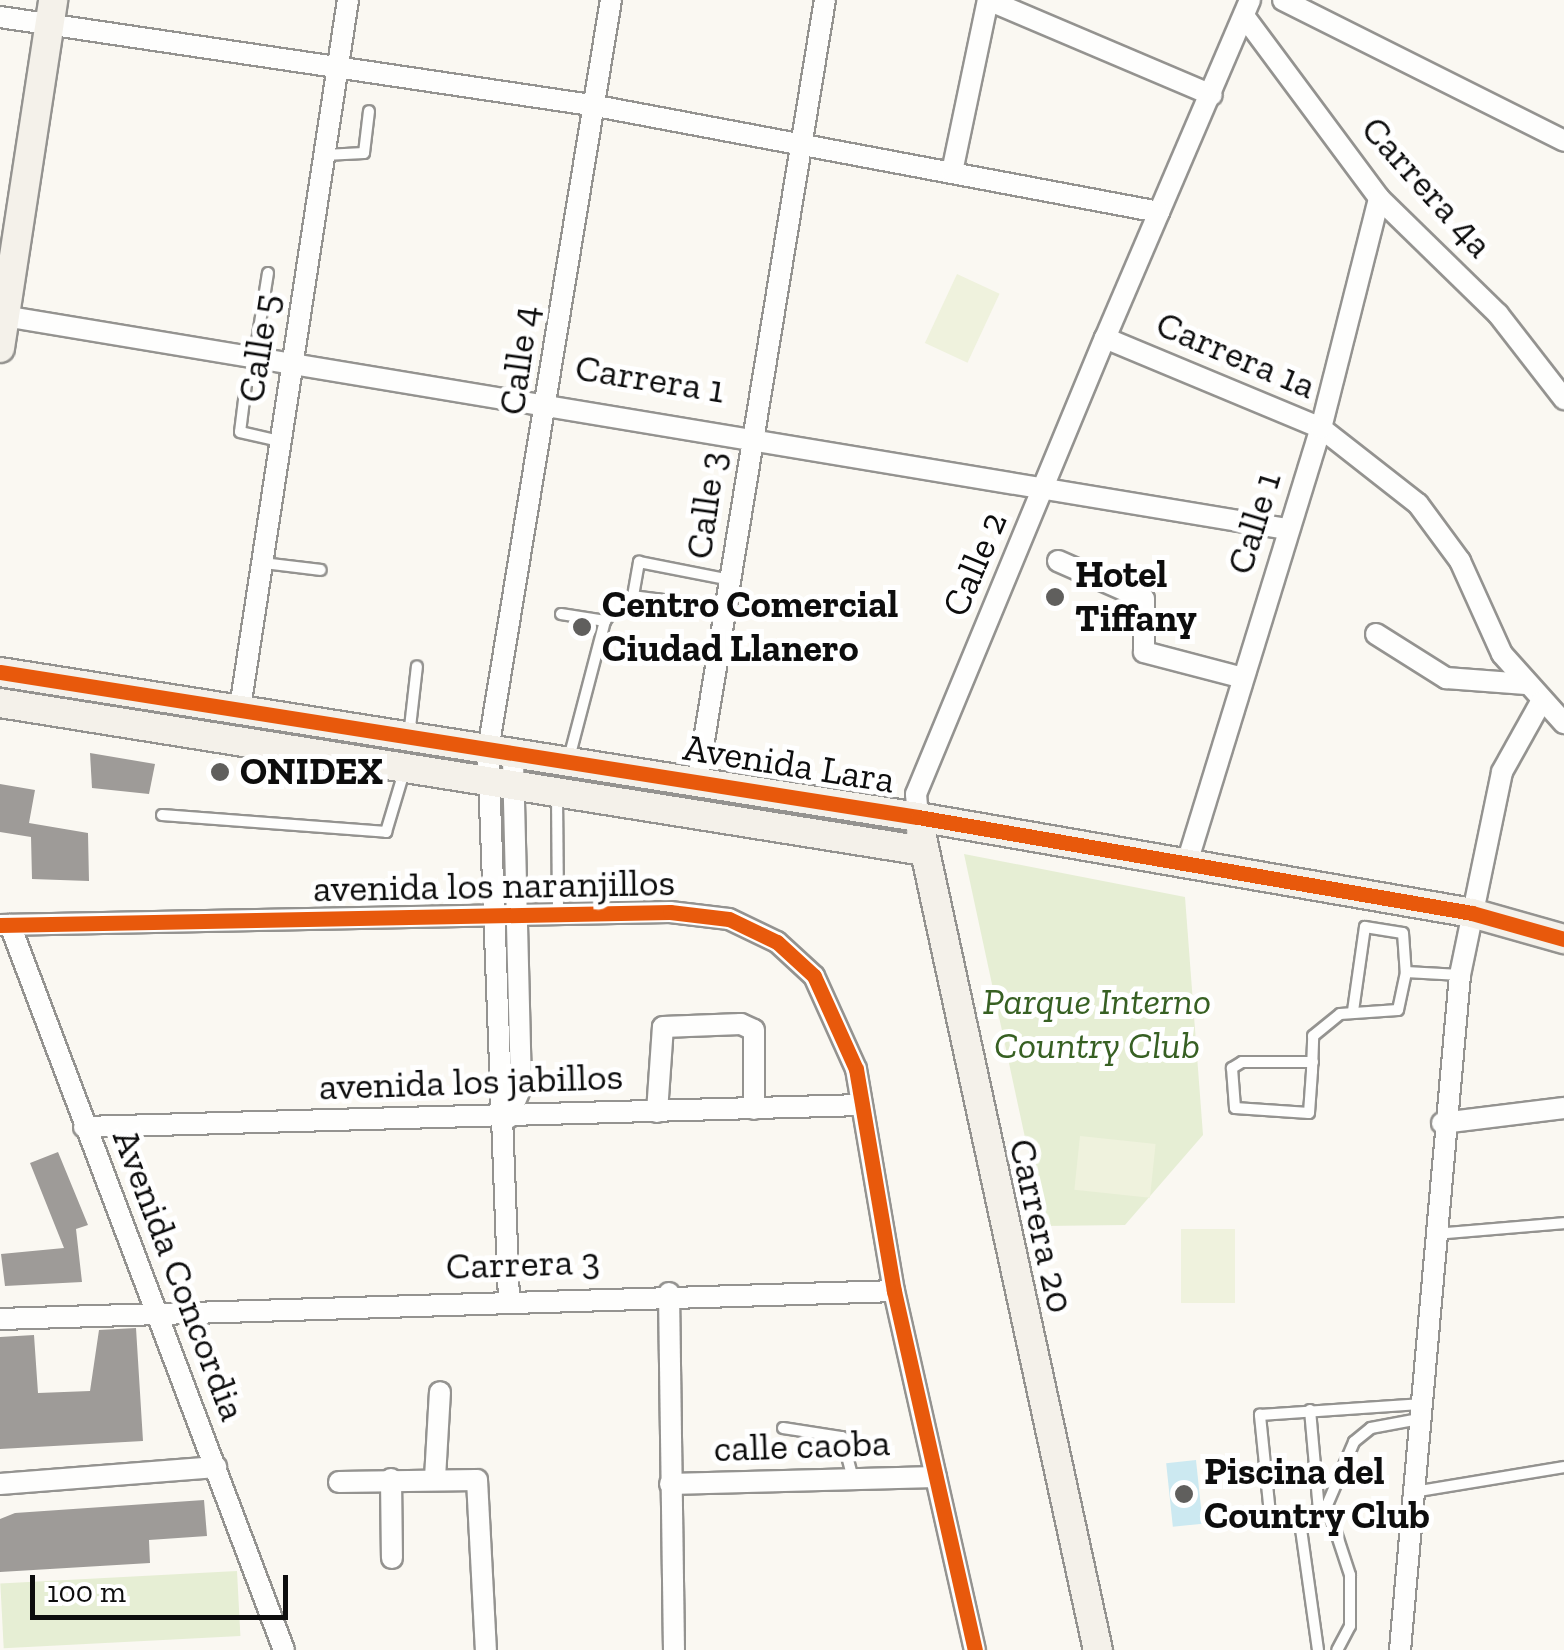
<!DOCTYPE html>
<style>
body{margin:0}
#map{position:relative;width:1564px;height:1650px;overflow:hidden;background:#faf8f2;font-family:"Zilla Slab",serif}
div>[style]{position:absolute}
.green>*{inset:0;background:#e6eed4;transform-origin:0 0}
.pitch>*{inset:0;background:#eff2dd;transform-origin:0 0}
.water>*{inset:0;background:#cce9f1;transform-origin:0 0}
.building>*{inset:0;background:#9e9b98}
.roads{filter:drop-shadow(2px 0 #949390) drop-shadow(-2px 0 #949390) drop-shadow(0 2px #949390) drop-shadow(0 -2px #949390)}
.lane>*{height:10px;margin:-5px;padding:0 5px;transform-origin:5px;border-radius:5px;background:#fefefd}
.street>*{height:20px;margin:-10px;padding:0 10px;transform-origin:10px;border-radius:10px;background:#fefefd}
.secondary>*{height:28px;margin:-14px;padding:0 14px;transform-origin:14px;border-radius:14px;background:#f4f1ea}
.cycleway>*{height:15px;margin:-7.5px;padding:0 7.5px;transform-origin:7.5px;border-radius:7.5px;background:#e8590c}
.dots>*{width:28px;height:28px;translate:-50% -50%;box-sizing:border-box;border:5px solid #fff;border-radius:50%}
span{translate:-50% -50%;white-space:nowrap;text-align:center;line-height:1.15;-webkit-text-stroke:10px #fff;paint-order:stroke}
.street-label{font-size:38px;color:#0d0d0d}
.poi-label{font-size:38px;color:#0d0d0d;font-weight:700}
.left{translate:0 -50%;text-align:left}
.park-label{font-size:38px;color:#376023;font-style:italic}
.scale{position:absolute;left:30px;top:1575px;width:258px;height:45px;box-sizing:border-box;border:5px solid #0d0d0d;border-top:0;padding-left:12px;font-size:30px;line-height:35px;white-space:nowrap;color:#0d0d0d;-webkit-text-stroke:8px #fff;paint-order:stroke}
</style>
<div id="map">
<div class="green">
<div style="clip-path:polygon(964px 854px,1185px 897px,1203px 1135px,1125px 1225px,1044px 1226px)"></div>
<div style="left:237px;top:1571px;width:65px;height:237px;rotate:87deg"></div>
</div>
<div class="pitch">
<div style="left:957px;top:274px;width:47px;height:76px;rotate:25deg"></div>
<div style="left:1080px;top:1136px;width:76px;height:54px;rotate:6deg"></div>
<div style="left:1181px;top:1229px;width:54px;height:74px"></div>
</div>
<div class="water">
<div style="left:1196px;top:1460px;width:64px;height:30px;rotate:84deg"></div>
</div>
<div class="building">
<div style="clip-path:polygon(90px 753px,155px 764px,149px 794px,92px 788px)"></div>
<div style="clip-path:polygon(0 784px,35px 790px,29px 823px,88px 833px,89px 881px,32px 879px,31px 837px,0 832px)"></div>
<div style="clip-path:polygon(58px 1152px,88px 1225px,76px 1229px,82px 1282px,5px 1286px,1px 1254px,64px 1248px,30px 1163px)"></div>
<div style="clip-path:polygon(136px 1328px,143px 1441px,0 1449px,0 1337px,34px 1335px,38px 1393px,90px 1391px,99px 1330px)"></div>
<div style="clip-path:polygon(204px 1500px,207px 1536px,149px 1540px,150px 1563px,0 1572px,0 1519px,15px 1513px)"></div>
</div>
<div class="roads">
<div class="lane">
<div style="left:325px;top:155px;width:39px;rotate:-3deg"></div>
<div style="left:364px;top:153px;width:42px;rotate:-83.2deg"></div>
<div style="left:255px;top:354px;width:82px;rotate:-80.9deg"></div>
<div style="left:246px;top:384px;width:48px;rotate:97.1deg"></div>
<div style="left:240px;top:432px;width:41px;rotate:12.7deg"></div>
<div style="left:263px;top:563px;width:58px;rotate:6.9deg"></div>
<div style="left:633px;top:596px;width:35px;rotate:-80deg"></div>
<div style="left:639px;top:562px;width:94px;rotate:11.1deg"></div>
<div style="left:561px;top:614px;width:45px;rotate:9deg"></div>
<div style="left:409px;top:736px;width:70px;rotate:-83.5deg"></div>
<div style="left:568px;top:762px;width:146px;rotate:-75.3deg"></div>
<div style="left:605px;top:621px;width:21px;rotate:-53deg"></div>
<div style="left:618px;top:604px;width:17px;rotate:-28deg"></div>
<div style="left:633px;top:596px;width:94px;rotate:7.4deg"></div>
<div style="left:557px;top:795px;width:123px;rotate:89.5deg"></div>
<div style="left:162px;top:815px;width:225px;rotate:4.3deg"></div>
<div style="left:386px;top:832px;width:63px;rotate:-73.3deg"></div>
<div style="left:1353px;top:1011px;width:85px;rotate:-81.9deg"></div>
<div style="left:1365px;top:927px;width:38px;rotate:9deg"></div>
<div style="left:1403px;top:933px;width:39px;rotate:86deg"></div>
<div style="left:1313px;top:1062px;width:71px;rotate:180deg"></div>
<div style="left:1242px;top:1062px;width:12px;rotate:149deg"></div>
<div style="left:1232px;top:1068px;width:40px;rotate:85.7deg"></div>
<div style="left:1235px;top:1108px;width:74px;rotate:3.9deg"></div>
<div style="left:1309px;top:1113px;width:42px;rotate:-85.9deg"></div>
<div style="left:1312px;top:1071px;width:35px;rotate:-88deg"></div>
<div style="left:1313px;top:1036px;width:35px;rotate:-39deg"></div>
<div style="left:1340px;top:1014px;width:58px;rotate:-3.9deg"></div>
<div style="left:1398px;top:1010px;width:39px;rotate:-78deg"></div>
<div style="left:1406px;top:972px;width:54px;rotate:3.2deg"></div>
<div style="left:1434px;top:1234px;width:130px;rotate:-4.8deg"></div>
<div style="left:1310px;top:1410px;width:100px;rotate:84.9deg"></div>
<div style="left:1419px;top:1419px;width:49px;rotate:169.4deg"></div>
<div style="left:1371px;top:1428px;width:22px;rotate:141deg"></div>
<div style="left:1354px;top:1442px;width:69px;rotate:113.2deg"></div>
<div style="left:1327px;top:1505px;width:39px;rotate:153deg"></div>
<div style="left:1292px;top:1523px;width:24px;rotate:-158deg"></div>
<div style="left:1270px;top:1514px;width:100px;rotate:-95.8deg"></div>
<div style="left:1260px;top:1415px;width:160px;rotate:-3.9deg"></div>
<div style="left:783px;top:1428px;width:60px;rotate:8.7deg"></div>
<div style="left:842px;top:1437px;width:43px;rotate:75.3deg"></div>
<div style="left:1413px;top:1492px;width:153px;rotate:-9.4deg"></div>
<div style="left:1327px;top:1505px;width:74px;rotate:71.8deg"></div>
<div style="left:1350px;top:1575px;width:51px;rotate:90deg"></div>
<div style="left:1350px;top:1626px;width:27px;rotate:118deg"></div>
<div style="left:1300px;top:1522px;width:129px;rotate:82deg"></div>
</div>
<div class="street">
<div style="left:988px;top:0;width:243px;rotate:23deg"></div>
<div style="left:1250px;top:0;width:368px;rotate:113.2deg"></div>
<div style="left:1105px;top:338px;width:234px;rotate:22.6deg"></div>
<div style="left:1321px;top:428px;width:123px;rotate:38.1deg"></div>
<div style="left:1418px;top:504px;width:71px;rotate:53.6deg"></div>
<div style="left:1460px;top:561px;width:102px;rotate:65.7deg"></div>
<div style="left:1502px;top:654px;width:93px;rotate:48.1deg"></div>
<div style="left:1283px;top:0;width:314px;rotate:26.6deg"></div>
<div style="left:1244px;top:16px;width:227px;rotate:53.4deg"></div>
<div style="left:1379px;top:198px;width:166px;rotate:44.3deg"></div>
<div style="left:1498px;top:314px;width:108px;rotate:52.2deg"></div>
<div style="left:0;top:17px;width:598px;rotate:8.47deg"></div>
<div style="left:591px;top:105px;width:578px;rotate:10.67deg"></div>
<div style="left:952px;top:172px;width:176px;rotate:-78.2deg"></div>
<div style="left:4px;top:316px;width:1301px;rotate:9.43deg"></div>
<div style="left:1058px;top:561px;width:94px;rotate:23.8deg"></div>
<div style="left:1144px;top:599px;width:53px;rotate:90deg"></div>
<div style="left:1144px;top:652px;width:102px;rotate:14.7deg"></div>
<div style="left:1376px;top:634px;width:83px;rotate:32.2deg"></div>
<div style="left:1446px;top:678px;width:80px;rotate:4.3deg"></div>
<div style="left:240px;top:708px;width:716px;rotate:-81.33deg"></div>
<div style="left:697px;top:783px;width:793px;rotate:-80.72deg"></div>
<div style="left:918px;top:817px;width:23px;rotate:-95deg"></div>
<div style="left:916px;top:794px;width:494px;rotate:-67.5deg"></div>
<div style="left:1186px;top:866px;width:458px;rotate:-72.9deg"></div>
<div style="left:1321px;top:428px;width:237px;rotate:-75.8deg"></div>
<div style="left:0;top:925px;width:670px;rotate:-1.11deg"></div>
<div style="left:670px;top:912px;width:59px;rotate:6.8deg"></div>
<div style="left:729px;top:919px;width:53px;rotate:25.6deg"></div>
<div style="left:777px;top:942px;width:50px;rotate:42.6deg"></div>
<div style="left:814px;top:976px;width:102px;rotate:65.7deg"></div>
<div style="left:856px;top:1069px;width:225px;rotate:80.3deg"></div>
<div style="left:894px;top:1291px;width:368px;rotate:77.3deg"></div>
<div style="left:10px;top:925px;width:775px;rotate:69.3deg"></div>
<div style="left:657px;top:1112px;width:85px;rotate:-86deg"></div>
<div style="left:663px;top:1027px;width:78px;rotate:-2.2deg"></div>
<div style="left:741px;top:1024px;width:14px;rotate:25deg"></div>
<div style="left:754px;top:1030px;width:79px;rotate:90deg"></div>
<div style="left:508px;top:1118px;width:33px;rotate:-67deg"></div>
<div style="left:521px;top:1088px;width:334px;rotate:-91.4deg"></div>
<div style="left:1442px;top:1123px;width:123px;rotate:-7deg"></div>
<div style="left:84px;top:1127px;width:776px;rotate:-1.62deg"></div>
<div style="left:669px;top:1293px;width:357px;rotate:89.2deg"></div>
<div style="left:509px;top:1300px;width:550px;rotate:-92.19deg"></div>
<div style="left:488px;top:750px;width:760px;rotate:-80.69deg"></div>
<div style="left:0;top:1319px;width:894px;rotate:-1.79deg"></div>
<div style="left:435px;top:1478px;width:86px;rotate:-86.7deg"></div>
<div style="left:391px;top:1479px;width:79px;rotate:89.3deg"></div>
<div style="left:339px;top:1482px;width:138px;rotate:-0.8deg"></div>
<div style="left:477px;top:1480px;width:170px;rotate:87deg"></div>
<div style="left:0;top:1484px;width:217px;rotate:-4.5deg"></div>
<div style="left:670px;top:1484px;width:266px;rotate:-1.5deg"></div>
<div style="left:1400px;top:1650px;width:678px;rotate:-84.92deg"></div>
<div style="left:1460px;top:975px;width:207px;rotate:-78.3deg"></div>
<div style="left:1502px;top:772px;width:80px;rotate:-60.9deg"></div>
</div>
<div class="secondary">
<div style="left:0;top:348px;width:352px;rotate:-81.3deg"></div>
<div style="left:0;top:672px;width:929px;rotate:8.98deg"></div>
<div style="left:918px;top:817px;width:562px;rotate:9.83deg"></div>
<div style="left:1472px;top:913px;width:96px;rotate:15.8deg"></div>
<div style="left:0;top:703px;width:936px;rotate:9.1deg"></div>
<div style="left:921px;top:833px;width:836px;rotate:77.78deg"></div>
</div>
</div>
<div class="cycleway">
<div style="left:0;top:672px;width:929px;rotate:8.98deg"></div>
<div style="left:918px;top:817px;width:562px;rotate:9.83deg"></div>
<div style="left:1472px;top:913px;width:96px;rotate:15.8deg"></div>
<div style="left:0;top:925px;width:670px;rotate:-1.11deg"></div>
<div style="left:670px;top:912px;width:59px;rotate:6.8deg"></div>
<div style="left:729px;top:919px;width:53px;rotate:25.6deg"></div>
<div style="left:777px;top:942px;width:50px;rotate:42.6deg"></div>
<div style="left:814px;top:976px;width:102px;rotate:65.7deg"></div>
<div style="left:856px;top:1069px;width:225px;rotate:80.3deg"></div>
<div style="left:894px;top:1291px;width:368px;rotate:77.3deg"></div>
</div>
<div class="dots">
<div style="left:1055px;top:597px;background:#605f5d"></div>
<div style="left:582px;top:627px;background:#605f5d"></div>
<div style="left:220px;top:772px;background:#605f5d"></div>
<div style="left:1184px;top:1494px;background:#605f5d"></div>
</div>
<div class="street-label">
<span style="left:1427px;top:187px;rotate:48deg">Carrera 4a</span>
<span style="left:259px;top:348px;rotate:-81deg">Calle 5</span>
<span style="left:1236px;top:355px;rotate:23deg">Carrera 1a</span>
<span style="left:519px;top:360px;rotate:-82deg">Calle 4</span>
<span style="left:650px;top:379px;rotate:9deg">Carrera 1</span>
<span style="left:706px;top:505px;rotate:-82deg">Calle 3</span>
<span style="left:1254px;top:523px;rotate:-73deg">Calle 1</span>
<span style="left:975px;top:564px;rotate:-67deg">Calle 2</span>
<span style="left:789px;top:764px;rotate:9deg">Avenida Lara</span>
<span style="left:494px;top:886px;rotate:-1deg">avenida los naranjillos</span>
<span style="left:471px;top:1082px;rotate:-2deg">avenida los jabillos</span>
<span style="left:1041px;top:1226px;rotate:77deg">Carrera 20</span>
<span style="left:523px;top:1264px;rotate:-2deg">Carrera 3</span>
<span style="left:179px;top:1275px;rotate:69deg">Avenida Concordia</span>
<span style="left:802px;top:1446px;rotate:-2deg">calle caoba</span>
</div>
<div class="poi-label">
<span class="left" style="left:1075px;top:597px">Hotel<br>Tiffany</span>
<span class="left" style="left:602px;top:627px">Centro Comercial<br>Ciudad Llanero</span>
<span class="left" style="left:240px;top:772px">ONIDEX</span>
<span class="left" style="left:1204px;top:1494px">Piscina del<br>Country Club</span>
</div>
<div class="park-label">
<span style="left:1097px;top:1024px">Parque Interno<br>Country Club</span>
</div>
<div class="scale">100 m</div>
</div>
